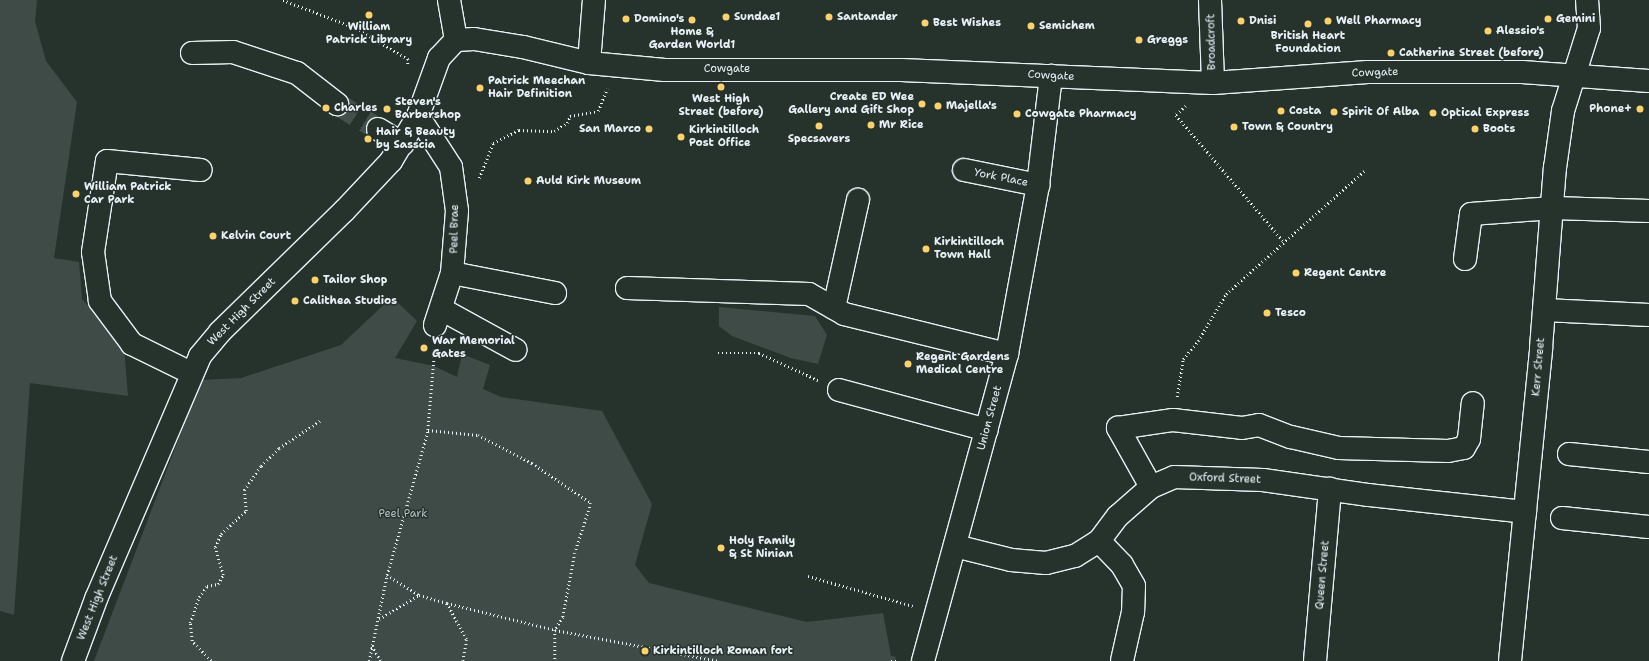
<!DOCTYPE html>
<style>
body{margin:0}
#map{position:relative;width:1649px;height:661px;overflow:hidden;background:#26332d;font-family:"Shantell Sans",sans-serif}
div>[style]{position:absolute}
.green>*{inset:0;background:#3e4b47}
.minor-tunnel>*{height:22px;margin-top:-11px;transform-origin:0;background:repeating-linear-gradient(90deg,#43504b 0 22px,transparent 0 33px)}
.path>*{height:2.5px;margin-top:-1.25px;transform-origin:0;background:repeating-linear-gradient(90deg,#e8f1f8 0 1px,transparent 0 4px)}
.roads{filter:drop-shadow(1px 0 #e8f1f8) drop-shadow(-1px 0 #e8f1f8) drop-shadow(0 1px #e8f1f8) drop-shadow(0 -1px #e8f1f8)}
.minor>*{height:22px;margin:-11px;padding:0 11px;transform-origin:11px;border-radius:11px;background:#26332d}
.dots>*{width:11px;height:11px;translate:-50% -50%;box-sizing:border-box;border:2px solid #26332d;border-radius:50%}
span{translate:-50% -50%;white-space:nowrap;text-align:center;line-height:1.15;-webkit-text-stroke:3px #26332d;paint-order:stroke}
.poi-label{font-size:11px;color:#e8f1f8;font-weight:700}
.left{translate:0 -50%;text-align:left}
.right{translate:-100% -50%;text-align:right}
.street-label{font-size:11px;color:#e8f1f8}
.park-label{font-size:11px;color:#b5bfc3}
</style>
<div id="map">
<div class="green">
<div style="clip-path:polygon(0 0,37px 0,35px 21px,46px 61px,77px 102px,54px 258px,79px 262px,82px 299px,124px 347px,128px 396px,30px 383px,14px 615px,0 611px)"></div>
<div style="clip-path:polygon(392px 297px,417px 321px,395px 358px,434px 366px,457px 377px,462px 354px,490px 365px,483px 389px,501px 397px,602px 411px,652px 504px,635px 565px,649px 583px,807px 622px,883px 613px,891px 656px,896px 657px,895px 661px,94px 661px,201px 380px,241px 378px,341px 345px)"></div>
<div style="clip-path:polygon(719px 307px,815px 316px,827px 335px,818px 364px,791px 358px,732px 336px,719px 326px)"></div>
</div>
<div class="minor-tunnel">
<div style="left:337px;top:104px;width:48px;rotate:31.4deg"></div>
</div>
<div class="path">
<div style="left:283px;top:0;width:78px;rotate:21deg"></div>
<div style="left:356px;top:28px;width:61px;rotate:30.8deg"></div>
<div style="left:408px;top:59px;width:7px;rotate:90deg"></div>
<div style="left:1186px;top:106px;width:13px;rotate:138deg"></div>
<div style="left:1176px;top:115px;width:168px;rotate:49.6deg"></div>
<div style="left:479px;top:178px;width:38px;rotate:-68deg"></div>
<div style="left:493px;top:143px;width:29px;rotate:-27deg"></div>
<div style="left:519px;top:130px;width:35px;rotate:2deg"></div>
<div style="left:554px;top:131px;width:15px;rotate:-32deg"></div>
<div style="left:567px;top:123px;width:8px;rotate:-67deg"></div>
<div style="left:570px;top:116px;width:28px;rotate:-10deg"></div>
<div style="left:598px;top:111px;width:24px;rotate:-68deg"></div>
<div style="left:435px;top:349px;width:81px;rotate:94.9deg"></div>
<div style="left:428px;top:430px;width:50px;rotate:5.7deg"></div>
<div style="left:478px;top:435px;width:61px;rotate:27.4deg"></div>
<div style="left:532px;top:463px;width:71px;rotate:34.1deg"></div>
<div style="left:591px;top:503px;width:52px;rotate:107.7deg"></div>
<div style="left:575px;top:553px;width:65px;rotate:100.6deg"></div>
<div style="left:563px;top:617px;width:15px;rotate:122deg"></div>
<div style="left:555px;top:630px;width:31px;rotate:90deg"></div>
<div style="left:718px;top:353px;width:41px"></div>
<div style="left:759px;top:353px;width:65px;rotate:24.6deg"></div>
<div style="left:1177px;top:397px;width:38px;rotate:-81deg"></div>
<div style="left:1183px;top:359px;width:23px;rotate:-50deg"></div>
<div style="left:1198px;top:341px;width:55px;rotate:-59.2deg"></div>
<div style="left:1226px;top:294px;width:185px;rotate:-41.7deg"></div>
<div style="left:387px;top:575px;width:38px;rotate:32deg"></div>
<div style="left:808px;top:576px;width:109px;rotate:15.9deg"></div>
<div style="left:447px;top:603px;width:111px;rotate:14deg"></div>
<div style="left:555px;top:630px;width:167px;rotate:10.7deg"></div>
<div style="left:379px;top:619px;width:47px;rotate:-31deg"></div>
<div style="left:419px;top:595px;width:29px;rotate:16deg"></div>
<div style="left:447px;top:603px;width:42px;rotate:61.6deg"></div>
<div style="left:467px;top:640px;width:21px;rotate:101deg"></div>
<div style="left:372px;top:646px;width:17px;rotate:59deg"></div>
<div style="left:211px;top:661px;width:28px;rotate:-134deg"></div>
<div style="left:192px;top:641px;width:18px;rotate:-96deg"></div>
<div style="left:190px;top:623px;width:28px;rotate:-71deg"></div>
<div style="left:199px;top:597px;width:14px;rotate:-54deg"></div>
<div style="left:207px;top:586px;width:11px;rotate:-10deg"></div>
<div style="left:218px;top:584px;width:10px;rotate:-61deg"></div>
<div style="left:223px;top:575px;width:29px;rotate:-106deg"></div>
<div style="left:215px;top:547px;width:14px;rotate:-65deg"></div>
<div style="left:221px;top:534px;width:34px;rotate:-43deg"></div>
<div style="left:246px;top:511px;width:21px;rotate:-95deg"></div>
<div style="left:244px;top:490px;width:29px;rotate:-55deg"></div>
<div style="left:261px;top:466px;width:25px;rotate:-45deg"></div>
<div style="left:279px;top:448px;width:50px;rotate:-33.7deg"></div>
<div style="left:369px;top:661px;width:88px;rotate:-78.2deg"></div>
<div style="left:387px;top:575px;width:151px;rotate:-74.2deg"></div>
<div style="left:891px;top:661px;width:8px"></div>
</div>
<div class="roads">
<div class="minor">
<div style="left:449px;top:0;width:41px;rotate:80.1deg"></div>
<div style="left:1210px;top:0;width:83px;rotate:87.9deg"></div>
<div style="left:456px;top:40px;width:18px;rotate:-3deg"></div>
<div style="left:474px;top:39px;width:50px;rotate:9.3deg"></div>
<div style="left:523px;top:47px;width:68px;rotate:13.6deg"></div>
<div style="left:589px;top:63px;width:76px;rotate:5.3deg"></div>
<div style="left:665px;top:70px;width:236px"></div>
<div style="left:901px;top:70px;width:312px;rotate:2.4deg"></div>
<div style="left:1213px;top:83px;width:155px;rotate:-4.1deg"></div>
<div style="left:1368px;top:72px;width:154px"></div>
<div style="left:1522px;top:72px;width:127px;rotate:4.1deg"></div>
<div style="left:192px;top:53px;width:41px;rotate:-1.4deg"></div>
<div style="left:233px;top:52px;width:67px;rotate:18.2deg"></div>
<div style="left:297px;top:73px;width:51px;rotate:37.8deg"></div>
<div style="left:589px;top:63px;width:63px;rotate:-85.5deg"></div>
<div style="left:418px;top:116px;width:61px;rotate:57.1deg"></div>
<div style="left:451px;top:167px;width:44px;rotate:82.2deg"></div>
<div style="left:457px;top:211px;width:62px;rotate:94.6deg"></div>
<div style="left:452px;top:273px;width:55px;rotate:108.1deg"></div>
<div style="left:378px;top:129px;width:29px;rotate:31deg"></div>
<div style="left:964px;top:170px;width:76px;rotate:11.5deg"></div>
<div style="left:1465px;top:259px;width:45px;rotate:-82.4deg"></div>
<div style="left:1471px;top:214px;width:82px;rotate:-4.2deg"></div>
<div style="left:1553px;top:208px;width:96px;rotate:1.8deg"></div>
<div style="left:452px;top:273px;width:105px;rotate:11deg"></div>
<div style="left:627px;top:288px;width:182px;rotate:1.9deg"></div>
<div style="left:809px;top:294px;width:40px;rotate:29.7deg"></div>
<div style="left:844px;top:314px;width:168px;rotate:13.8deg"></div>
<div style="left:834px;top:308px;width:111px;rotate:-77.5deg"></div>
<div style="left:441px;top:309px;width:85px;rotate:28.7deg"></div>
<div style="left:1544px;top:310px;width:105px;rotate:2.7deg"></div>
<div style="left:191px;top:373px;width:66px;rotate:-153.8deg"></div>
<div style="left:132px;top:344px;width:54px;rotate:-126.7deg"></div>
<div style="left:100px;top:301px;width:49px;rotate:-98.1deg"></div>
<div style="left:93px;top:252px;width:92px;rotate:-81.3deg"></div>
<div style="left:107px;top:161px;width:94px;rotate:5.5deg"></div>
<div style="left:839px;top:390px;width:153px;rotate:15.1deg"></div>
<div style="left:1569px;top:454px;width:80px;rotate:5.7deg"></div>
<div style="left:1151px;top:487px;width:68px;rotate:-119.2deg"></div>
<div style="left:1118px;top:428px;width:56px;rotate:-8.3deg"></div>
<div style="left:1173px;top:420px;width:69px;rotate:6.6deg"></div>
<div style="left:1242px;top:428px;width:17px;rotate:-10deg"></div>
<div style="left:1259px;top:425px;width:34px;rotate:21deg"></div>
<div style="left:1291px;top:437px;width:49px;rotate:12.9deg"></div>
<div style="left:1339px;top:448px;width:109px;rotate:1.6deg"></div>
<div style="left:1448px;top:451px;width:16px;rotate:-11deg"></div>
<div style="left:1464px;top:448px;width:10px;rotate:-61deg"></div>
<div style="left:1469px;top:439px;width:36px;rotate:-84deg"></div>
<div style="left:1562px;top:518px;width:87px;rotate:5.9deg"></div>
<div style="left:1099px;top:541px;width:33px;rotate:46deg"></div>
<div style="left:1122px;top:565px;width:24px;rotate:60deg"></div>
<div style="left:1134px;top:586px;width:26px;rotate:92deg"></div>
<div style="left:1133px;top:612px;width:50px;rotate:102.7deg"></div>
<div style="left:955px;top:546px;width:58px;rotate:14deg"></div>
<div style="left:1011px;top:560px;width:35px;rotate:5deg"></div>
<div style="left:1046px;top:563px;width:30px;rotate:-14deg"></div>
<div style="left:1075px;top:556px;width:28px;rotate:-32deg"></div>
<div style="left:1099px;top:541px;width:31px;rotate:-53deg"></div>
<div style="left:1118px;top:516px;width:44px;rotate:-41.3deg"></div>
<div style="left:1151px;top:487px;width:25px;rotate:-23deg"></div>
<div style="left:1174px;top:477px;width:89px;rotate:1.9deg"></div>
<div style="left:1263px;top:480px;width:107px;rotate:8.1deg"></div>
<div style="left:1369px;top:495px;width:157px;rotate:6.2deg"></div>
<div style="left:73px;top:661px;width:66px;rotate:-69.6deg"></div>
<div style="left:96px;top:599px;width:264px;rotate:-66.8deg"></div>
<div style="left:200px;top:356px;width:31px;rotate:-50deg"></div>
<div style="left:220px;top:332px;width:173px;rotate:-44.3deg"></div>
<div style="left:344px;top:211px;width:69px;rotate:-46.8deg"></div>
<div style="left:391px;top:161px;width:52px;rotate:-59deg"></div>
<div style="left:418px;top:116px;width:62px;rotate:-70.1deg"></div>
<div style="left:439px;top:58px;width:25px;rotate:-47deg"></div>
<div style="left:923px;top:661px;width:318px;rotate:-74.7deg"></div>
<div style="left:1007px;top:354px;width:172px;rotate:-79.6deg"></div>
<div style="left:1038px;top:185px;width:110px;rotate:-83.2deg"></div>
<div style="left:1315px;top:661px;width:173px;rotate:-85deg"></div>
<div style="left:1510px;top:661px;width:315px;rotate:-84.3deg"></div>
<div style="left:1541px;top:348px;width:181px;rotate:-85.6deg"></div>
<div style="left:1555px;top:168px;width:58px;rotate:-82deg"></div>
<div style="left:1563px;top:111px;width:87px;rotate:-72.6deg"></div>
<div style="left:1589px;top:28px;width:28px;rotate:-94deg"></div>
</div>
</div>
<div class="dots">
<div style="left:369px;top:15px;background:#ffd166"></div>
<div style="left:726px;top:17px;background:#ffd166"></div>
<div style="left:829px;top:17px;background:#ffd166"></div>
<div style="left:626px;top:19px;background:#ffd166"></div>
<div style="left:1548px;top:19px;background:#ffd166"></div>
<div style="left:692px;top:20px;background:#ffd166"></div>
<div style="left:1241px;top:21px;background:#ffd166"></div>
<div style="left:1328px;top:21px;background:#ffd166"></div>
<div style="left:925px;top:23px;background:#ffd166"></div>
<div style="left:1308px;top:24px;background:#ffd166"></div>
<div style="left:1031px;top:26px;background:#ffd166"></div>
<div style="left:1488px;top:31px;background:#ffd166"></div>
<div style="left:1139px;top:40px;background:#ffd166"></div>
<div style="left:1391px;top:53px;background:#ffd166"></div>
<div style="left:721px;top:87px;background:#ffd166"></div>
<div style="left:480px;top:88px;background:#ffd166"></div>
<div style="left:922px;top:104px;background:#ffd166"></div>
<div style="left:938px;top:106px;background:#ffd166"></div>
<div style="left:326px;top:108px;background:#ffd166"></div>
<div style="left:387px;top:109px;background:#ffd166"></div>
<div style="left:1640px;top:109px;background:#ffd166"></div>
<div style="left:1281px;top:111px;background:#ffd166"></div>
<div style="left:1334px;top:112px;background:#ffd166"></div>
<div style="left:1433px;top:113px;background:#ffd166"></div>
<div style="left:1017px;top:114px;background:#ffd166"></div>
<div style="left:871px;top:125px;background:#ffd166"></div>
<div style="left:819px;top:126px;background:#ffd166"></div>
<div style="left:1234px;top:127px;background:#ffd166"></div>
<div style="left:649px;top:129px;background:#ffd166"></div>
<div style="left:1475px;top:129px;background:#ffd166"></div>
<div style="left:681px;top:137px;background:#ffd166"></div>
<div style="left:368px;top:139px;background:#ffd166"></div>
<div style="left:528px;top:181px;background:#ffd166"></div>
<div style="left:76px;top:194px;background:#ffd166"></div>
<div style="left:213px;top:236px;background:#ffd166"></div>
<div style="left:926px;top:249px;background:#ffd166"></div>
<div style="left:1296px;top:273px;background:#ffd166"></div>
<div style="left:315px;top:280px;background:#ffd166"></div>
<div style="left:295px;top:301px;background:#ffd166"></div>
<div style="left:1267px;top:313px;background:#ffd166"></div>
<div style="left:424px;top:348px;background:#ffd166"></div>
<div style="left:908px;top:364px;background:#ffd166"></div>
<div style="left:721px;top:548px;background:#ffd166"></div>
<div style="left:645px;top:651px;background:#ffd166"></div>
</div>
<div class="poi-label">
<span class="left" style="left:734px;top:17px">Sundae1</span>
<span class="left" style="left:837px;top:17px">Santander</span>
<span class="left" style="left:634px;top:19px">Domino's</span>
<span class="left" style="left:1556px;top:19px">Gemini</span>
<span class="left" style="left:1249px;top:21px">Dnisi</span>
<span class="left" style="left:1336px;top:21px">Well Pharmacy</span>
<span class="left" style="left:933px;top:23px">Best Wishes</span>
<span class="left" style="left:1039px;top:26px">Semichem</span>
<span style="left:369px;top:34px">William<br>Patrick Library</span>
<span class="left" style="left:1496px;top:31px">Alessio's</span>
<span style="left:692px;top:39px">Home &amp;<br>Garden World1</span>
<span style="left:1308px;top:43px">British Heart<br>Foundation</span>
<span class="left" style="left:1147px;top:40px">Greggs</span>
<span class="left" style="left:1399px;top:53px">Catherine Street (before)</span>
<span class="left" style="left:488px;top:88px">Patrick Meechan<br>Hair Definition</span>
<span class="right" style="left:914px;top:104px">Create ED Wee<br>Gallery and Gift Shop</span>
<span style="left:721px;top:106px">West High<br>Street (before)</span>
<span class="left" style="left:395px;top:109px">Steven's<br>Barbershop</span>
<span class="left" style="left:946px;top:106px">Majella's</span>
<span class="left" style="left:334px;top:108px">Charles</span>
<span class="right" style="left:1632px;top:109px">Phone+</span>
<span class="left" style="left:1289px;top:111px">Costa</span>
<span class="left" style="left:1342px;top:112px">Spirit Of Alba</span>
<span class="left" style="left:1441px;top:113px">Optical Express</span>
<span class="left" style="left:1025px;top:114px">Cowgate Pharmacy</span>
<span class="left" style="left:879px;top:125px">Mr Rice</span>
<span class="left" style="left:1242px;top:127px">Town &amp; Country</span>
<span class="right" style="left:641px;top:129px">San Marco</span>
<span class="left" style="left:1483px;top:129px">Boots</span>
<span class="left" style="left:689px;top:137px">Kirkintilloch<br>Post Office</span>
<span class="left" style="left:376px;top:139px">Hair &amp; Beauty<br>by Sasscia</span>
<span style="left:819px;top:139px">Specsavers</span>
<span class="left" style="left:536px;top:181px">Auld Kirk Museum</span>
<span class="left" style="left:84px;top:194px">William Patrick<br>Car Park</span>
<span class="left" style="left:221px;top:236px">Kelvin Court</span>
<span class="left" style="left:934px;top:249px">Kirkintilloch<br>Town Hall</span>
<span class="left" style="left:1304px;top:273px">Regent Centre</span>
<span class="left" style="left:323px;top:280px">Tailor Shop</span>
<span class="left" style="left:303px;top:301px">Calithea Studios</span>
<span class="left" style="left:1275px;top:313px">Tesco</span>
<span class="left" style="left:432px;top:348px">War Memorial<br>Gates</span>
<span class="left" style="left:916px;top:364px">Regent Gardens<br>Medical Centre</span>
<span class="left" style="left:729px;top:548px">Holy Family<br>&amp; St Ninian</span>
<span class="left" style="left:653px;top:651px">Kirkintilloch Roman fort</span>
</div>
<div class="street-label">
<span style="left:1212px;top:42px;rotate:-91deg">Broadcroft</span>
<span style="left:727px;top:69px">Cowgate</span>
<span style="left:1375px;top:73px;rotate:-2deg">Cowgate</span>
<span style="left:1051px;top:76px;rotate:3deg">Cowgate</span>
<span style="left:1001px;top:178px;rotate:11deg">York Place</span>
<span style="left:455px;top:229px;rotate:-89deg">Peel Brae</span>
<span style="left:242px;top:312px;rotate:-45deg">West High Street</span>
<span style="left:1539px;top:367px;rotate:-85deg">Kerr Street</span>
<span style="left:990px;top:418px;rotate:-75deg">Union Street</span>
<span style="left:1225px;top:479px;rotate:2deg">Oxford Street</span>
<span style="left:1323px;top:575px;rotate:-85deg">Queen Street</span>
<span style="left:98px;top:598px;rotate:-68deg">West High Street</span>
</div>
<div class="park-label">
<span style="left:403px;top:514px">Peel Park</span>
</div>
</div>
